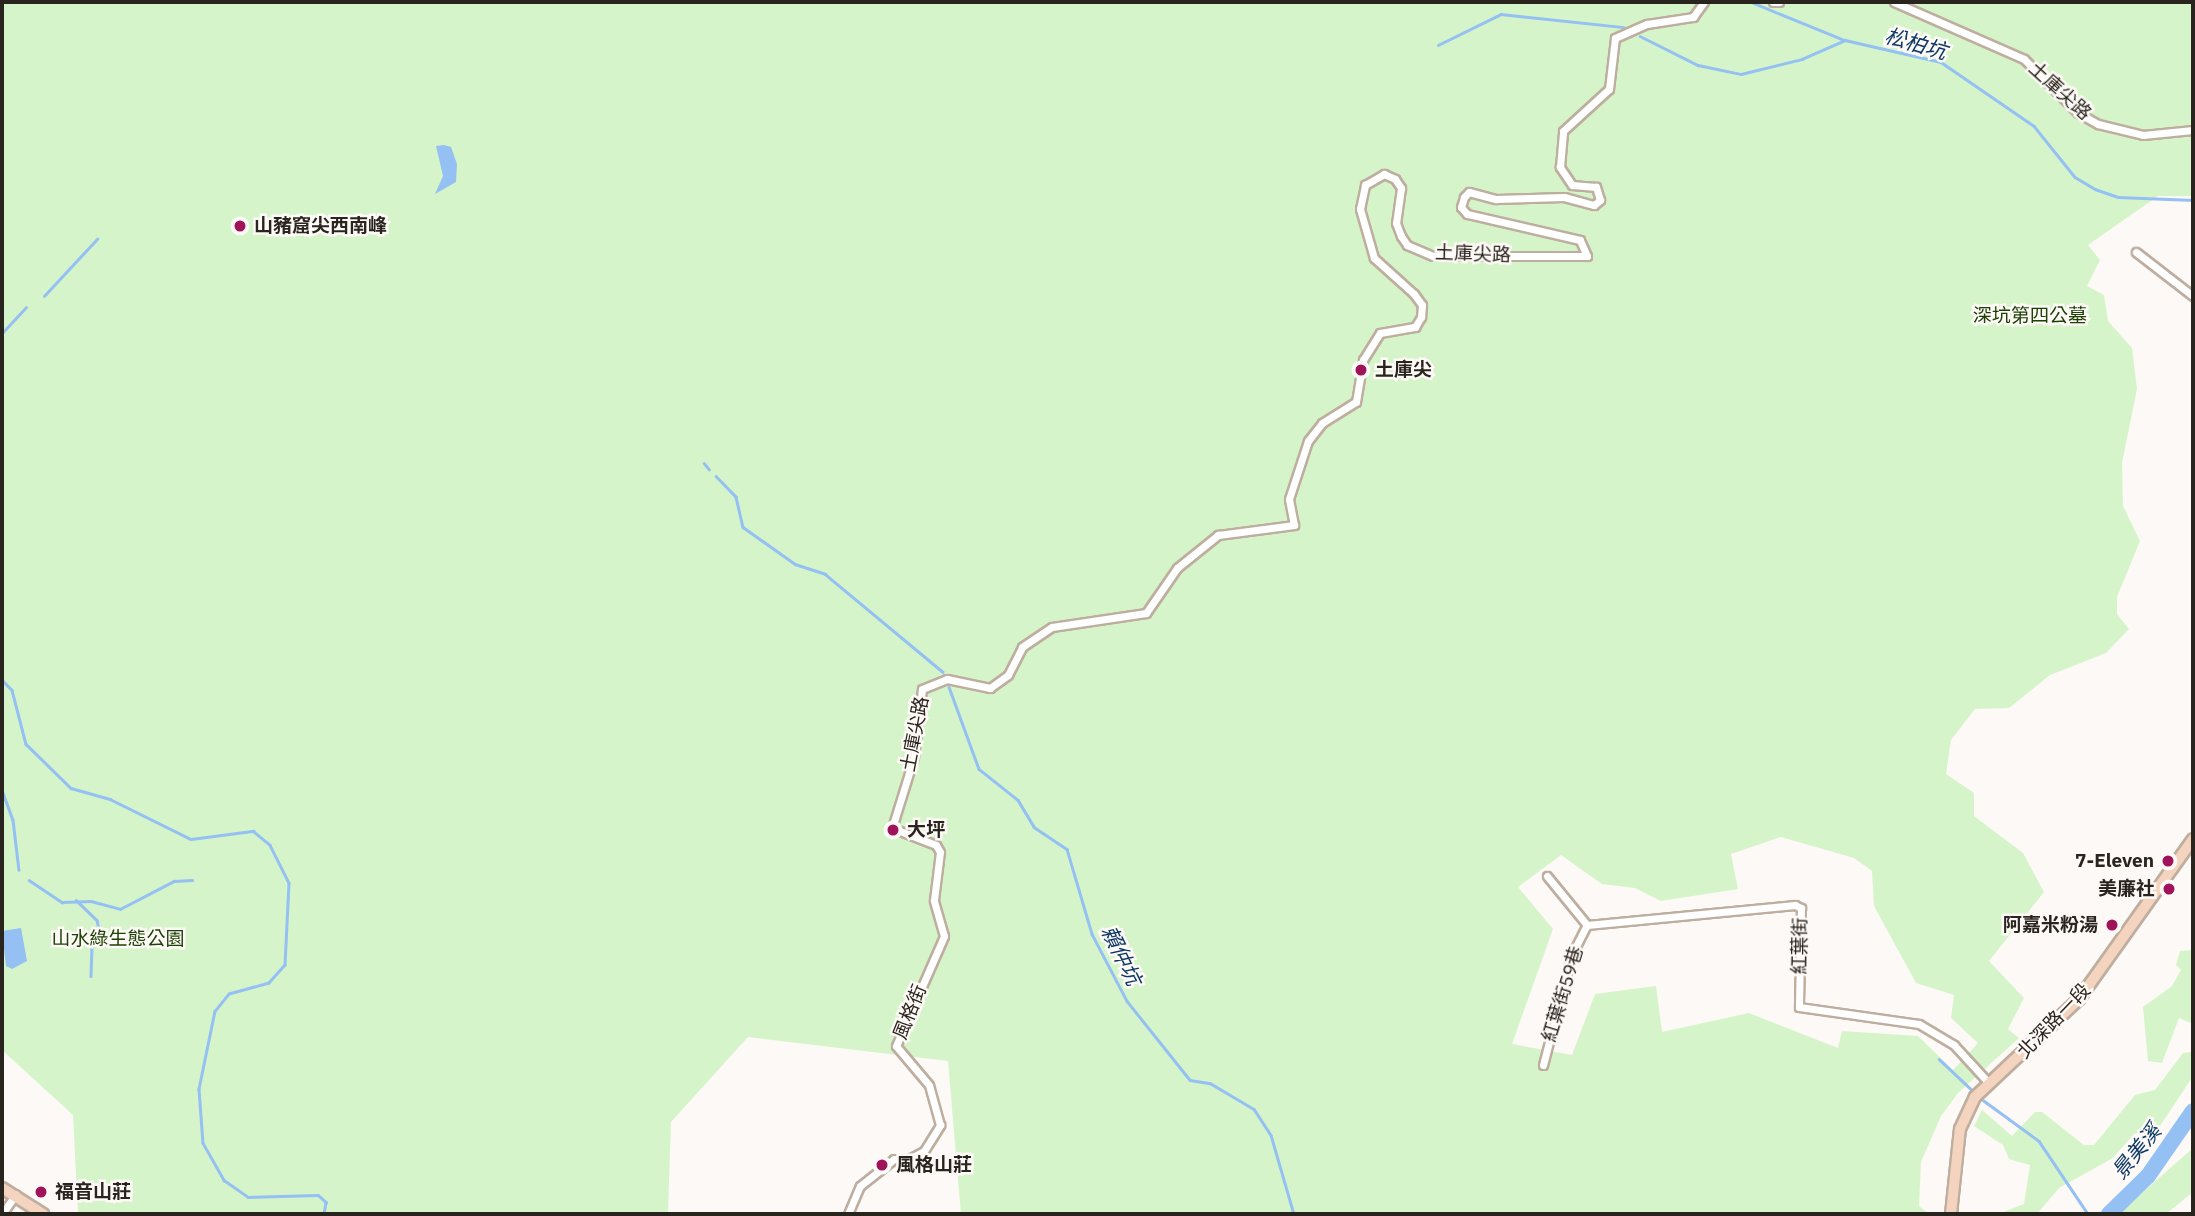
<!DOCTYPE html>
<meta charset="utf-8">
<style>
body{margin:0}
#map{position:relative;width:2195px;height:1216px;overflow:hidden;background:#fdf9f6;font-family:"IBM Plex Sans","Noto Sans TC",sans-serif}
div>[style]{position:absolute}
.green>*{inset:0;background:#d6f4c9}
.water>*{inset:0;background:#94c0f3}
.stream>*{height:2.5px;margin:-1.25px;padding:0 1.25px;transform-origin:1.25px;border-radius:1.25px;background:#94c0f3}
.river>*{height:16px;margin:-8px;padding:0 8px;transform-origin:8px;border-radius:8px;background:#94c0f3}
.roads{filter:drop-shadow(2px 0 #beae9f) drop-shadow(-2px 0 #beae9f) drop-shadow(0 2px #beae9f) drop-shadow(0 -2px #beae9f)}
.street>*{height:7px;margin:-3.5px;padding:0 3.5px;transform-origin:3.5px;border-radius:3.5px;background:#fff}
.secondary>*{height:10px;margin:-5px;padding:0 5px;transform-origin:5px;border-radius:5px;background:#f4d4be}
.dots>*{width:19px;height:19px;translate:-50% -50%;box-sizing:border-box;border:4px solid #fdf9f6;border-radius:50%}
span{translate:-50% -50%;white-space:nowrap;text-align:center;line-height:1.15;-webkit-text-stroke:5px #fdf9f6;paint-order:stroke}
.street-label{font-size:19px;color:#2a241e}
.poi-label{font-size:19px;color:#2a241e;font-weight:700}
.left{translate:0 -50%;text-align:left}
.right{translate:-100% -50%;text-align:right}
.park-label{font-size:19px;color:#1d4005}
.water-label{font-size:21px;color:#0c3867;font-style:italic}
.frame{position:absolute;inset:0;border:4px solid #2a241e;pointer-events:none}
</style>
<div id="map">
<div class="green">
<div style="clip-path:polygon(evenodd,2px 2px,2193px 2px,2193px 196px,2158px 196px,2088px 245px,2100px 260px,2087px 286px,2104px 295px,2108px 321px,2132px 348px,2137px 389px,2122px 463px,2123px 506px,2140px 541px,2117px 597px,2117px 614px,2129px 629px,2106px 653px,2050px 675px,2009px 708px,1975px 709px,1951px 740px,1946px 774px,1974px 793px,1974px 816px,2023px 853px,2044px 892px,1989px 961px,2024px 998px,2008px 1029px,2019px 1038px,1958px 1093px,1941px 1116px,1921px 1162px,1919px 1206px,1929px 1214px,961px 1214px,948px 1061px,748px 1037px,671px 1122px,668px 1214px,78px 1214px,73px 1115px,2px 1050px,2px 2px,1781px 837px,1854px 858px,1872px 871px,1874px 906px,1916px 983px,1954px 995px,1951px 1018px,1978px 1043px,1953px 1070px,1918px 1036px,1842px 1031px,1838px 1048px,1749px 1013px,1662px 1032px,1656px 986px,1595px 994px,1572px 1055px,1512px 1044px,1553px 929px,1518px 887px,1561px 855px,1602px 884px,1635px 888px,1661px 901px,1738px 889px,1731px 854px,1781px 837px)"></div>
<div style="clip-path:polygon(2193px 950px,2193px 1024px,2179px 1018px,2162px 1063px,2148px 1061px,2143px 1007px,2172px 986px,2181px 970px,2176px 965px,2180px 951px)"></div>
<div style="clip-path:polygon(2193px 1052px,2193px 1076px,2160px 1126px,2134px 1134px,2113px 1158px,2059px 1188px,2037px 1214px,1998px 1214px,2024px 1204px,2030px 1165px,2009px 1159px,2003px 1145px,1974px 1126px,1982px 1110px,2012px 1136px,2035px 1112px,2042px 1112px,2084px 1145px,2094px 1145px,2135px 1095px,2155px 1090px,2183px 1053px)"></div>
<div style="clip-path:polygon(2193px 1148px,2193px 1192px,2166px 1214px,2118px 1214px)"></div>
</div>
<div class="water">
<div style="clip-path:polygon(444px 145px,451px 147px,457px 164px,456px 182px,435px 194px,443px 176px,436px 146px)"></div>
<div style="clip-path:polygon(21px 928px,27px 961px,12px 969px,6px 966px,2px 931px)"></div>
</div>
<div class="stream">
<div style="left:1751px;top:2px;width:100px;rotate:22.2deg"></div>
<div style="left:1640px;top:36px;width:65px;rotate:26.6deg"></div>
<div style="left:1698px;top:65px;width:44px;rotate:11.8deg"></div>
<div style="left:1741px;top:74px;width:63px;rotate:-13.8deg"></div>
<div style="left:1802px;top:59px;width:47px;rotate:-23.8deg"></div>
<div style="left:1845px;top:40px;width:98px;rotate:12.9deg"></div>
<div style="left:1941px;top:62px;width:113px;rotate:34.5deg"></div>
<div style="left:2034px;top:126px;width:65px;rotate:51.2deg"></div>
<div style="left:2075px;top:177px;width:23px;rotate:31deg"></div>
<div style="left:2095px;top:189px;width:24px;rotate:19deg"></div>
<div style="left:2118px;top:197px;width:75px;rotate:2.3deg"></div>
<div style="left:1438px;top:45px;width:70px;rotate:-26.2deg"></div>
<div style="left:1501px;top:14px;width:123px;rotate:6.1deg"></div>
<div style="left:44px;top:296px;width:78px;rotate:-47.1deg"></div>
<div style="left:2px;top:333px;width:35px;rotate:-47deg"></div>
<div style="left:704px;top:463px;width:8px;rotate:50deg"></div>
<div style="left:716px;top:476px;width:29px;rotate:46deg"></div>
<div style="left:736px;top:497px;width:31px;rotate:77deg"></div>
<div style="left:743px;top:527px;width:64px;rotate:35.4deg"></div>
<div style="left:795px;top:564px;width:32px;rotate:18deg"></div>
<div style="left:825px;top:574px;width:153px;rotate:39.7deg"></div>
<div style="left:2px;top:680px;width:14px;rotate:45deg"></div>
<div style="left:12px;top:690px;width:56px;rotate:75.5deg"></div>
<div style="left:26px;top:744px;width:63px;rotate:44.4deg"></div>
<div style="left:71px;top:788px;width:41px;rotate:15.8deg"></div>
<div style="left:110px;top:799px;width:90px;rotate:26.3deg"></div>
<div style="left:191px;top:839px;width:63px;rotate:-7.4deg"></div>
<div style="left:253px;top:831px;width:22px;rotate:39deg"></div>
<div style="left:270px;top:845px;width:42px;rotate:63.4deg"></div>
<div style="left:289px;top:883px;width:82px;rotate:92.8deg"></div>
<div style="left:285px;top:965px;width:24px;rotate:132deg"></div>
<div style="left:269px;top:983px;width:41px;rotate:164.6deg"></div>
<div style="left:229px;top:994px;width:22px;rotate:129deg"></div>
<div style="left:215px;top:1011px;width:80px;rotate:101.6deg"></div>
<div style="left:199px;top:1089px;width:54px;rotate:85.8deg"></div>
<div style="left:203px;top:1143px;width:43px;rotate:60.4deg"></div>
<div style="left:224px;top:1180px;width:29px;rotate:35deg"></div>
<div style="left:248px;top:1197px;width:70px;rotate:-1.6deg"></div>
<div style="left:318px;top:1195px;width:11px;rotate:41deg"></div>
<div style="left:326px;top:1202px;width:12px;rotate:99deg"></div>
<div style="left:949px;top:687px;width:87px;rotate:69.9deg"></div>
<div style="left:979px;top:769px;width:50px;rotate:38.5deg"></div>
<div style="left:1018px;top:800px;width:31px;rotate:59deg"></div>
<div style="left:1034px;top:827px;width:40px;rotate:34deg"></div>
<div style="left:1067px;top:849px;width:89px;rotate:73.6deg"></div>
<div style="left:1092px;top:934px;width:76px;rotate:62.4deg"></div>
<div style="left:1127px;top:1001px;width:101px;rotate:51.4deg"></div>
<div style="left:1190px;top:1080px;width:20px;rotate:9deg"></div>
<div style="left:1210px;top:1083px;width:51px;rotate:30.6deg"></div>
<div style="left:1254px;top:1109px;width:31px;rotate:57deg"></div>
<div style="left:1271px;top:1135px;width:82px;rotate:73.8deg"></div>
<div style="left:2px;top:790px;width:32px;rotate:70deg"></div>
<div style="left:13px;top:820px;width:50px;rotate:83.2deg"></div>
<div style="left:29px;top:880px;width:40px;rotate:34deg"></div>
<div style="left:62px;top:902px;width:29px;rotate:-2deg"></div>
<div style="left:91px;top:901px;width:30px;rotate:15deg"></div>
<div style="left:120px;top:909px;width:61px;rotate:-27.4deg"></div>
<div style="left:174px;top:881px;width:18px;rotate:-3deg"></div>
<div style="left:76px;top:900px;width:29px;rotate:44deg"></div>
<div style="left:97px;top:920px;width:19px;rotate:78deg"></div>
<div style="left:101px;top:939px;width:12px;rotate:138deg"></div>
<div style="left:92px;top:947px;width:29px;rotate:92deg"></div>
<div style="left:1939px;top:1059px;width:45px;rotate:43.2deg"></div>
<div style="left:1983px;top:1100px;width:69px;rotate:36.2deg"></div>
<div style="left:2039px;top:1141px;width:88px;rotate:56.1deg"></div>
</div>
<div class="river">
<div style="left:2109px;top:1214px;width:54px;rotate:-44.3deg"></div>
<div style="left:2148px;top:1176px;width:79px;rotate:-55.3deg"></div>
</div>
<div class="roads">
<div class="street">
<div style="left:1773px;top:2px;width:6px"></div>
<div style="left:1894px;top:2px;width:142px;rotate:23.7deg"></div>
<div style="left:2024px;top:59px;width:76px;rotate:45deg"></div>
<div style="left:2078px;top:113px;width:23px;rotate:29deg"></div>
<div style="left:2098px;top:124px;width:46px;rotate:13.7deg"></div>
<div style="left:2143px;top:135px;width:50px;rotate:-5.7deg"></div>
<div style="left:2136px;top:252px;width:72px;rotate:37.7deg"></div>
<div style="left:1547px;top:876px;width:63px;rotate:50.8deg"></div>
<div style="left:1587px;top:925px;width:209px;rotate:-5.5deg"></div>
<div style="left:1795px;top:905px;width:7px;rotate:27deg"></div>
<div style="left:1801px;top:908px;width:99px;rotate:91.2deg"></div>
<div style="left:1799px;top:1007px;width:121px;rotate:8.1deg"></div>
<div style="left:1919px;top:1024px;width:41px;rotate:31deg"></div>
<div style="left:1954px;top:1045px;width:52px;rotate:47.4deg"></div>
<div style="left:1543px;top:1065px;width:115px;rotate:-75.4deg"></div>
<div style="left:1572px;top:954px;width:33px;rotate:-63deg"></div>
<div style="left:2px;top:1214px;width:24px;rotate:-55deg"></div>
<div style="left:848px;top:1214px;width:30px;rotate:-67deg"></div>
<div style="left:860px;top:1186px;width:43px;rotate:-38.5deg"></div>
<div style="left:894px;top:1159px;width:13px;rotate:4deg"></div>
<div style="left:907px;top:1160px;width:19px;rotate:-28deg"></div>
<div style="left:924px;top:1151px;width:31px;rotate:-58deg"></div>
<div style="left:940px;top:1125px;width:41px;rotate:-105.4deg"></div>
<div style="left:929px;top:1085px;width:51px;rotate:-130.2deg"></div>
<div style="left:896px;top:1046px;width:120px;rotate:-66.4deg"></div>
<div style="left:944px;top:936px;width:37px;rotate:-106deg"></div>
<div style="left:934px;top:900px;width:48px;rotate:-82.9deg"></div>
<div style="left:940px;top:852px;width:8px;rotate:-120deg"></div>
<div style="left:936px;top:845px;width:47px;rotate:-158.9deg"></div>
<div style="left:892px;top:828px;width:74px;rotate:-72.8deg"></div>
<div style="left:914px;top:757px;width:68px;rotate:-83.3deg"></div>
<div style="left:922px;top:689px;width:27px;rotate:-22deg"></div>
<div style="left:947px;top:679px;width:44px;rotate:11.8deg"></div>
<div style="left:990px;top:688px;width:22px;rotate:-36deg"></div>
<div style="left:1008px;top:675px;width:31px;rotate:-63deg"></div>
<div style="left:1022px;top:647px;width:36px;rotate:-34deg"></div>
<div style="left:1052px;top:627px;width:95px;rotate:-8.5deg"></div>
<div style="left:1146px;top:613px;width:55px;rotate:-55.4deg"></div>
<div style="left:1177px;top:568px;width:53px;rotate:-38.8deg"></div>
<div style="left:1218px;top:535px;width:77px;rotate:-7.5deg"></div>
<div style="left:1294px;top:525px;width:26px;rotate:-101deg"></div>
<div style="left:1289px;top:499px;width:61px;rotate:-71.9deg"></div>
<div style="left:1308px;top:441px;width:23px;rotate:-52deg"></div>
<div style="left:1322px;top:423px;width:40px;rotate:-32deg"></div>
<div style="left:1356px;top:402px;width:43px;rotate:-80.5deg"></div>
<div style="left:1363px;top:360px;width:32px;rotate:-58deg"></div>
<div style="left:1380px;top:333px;width:36px;rotate:-10deg"></div>
<div style="left:1415px;top:327px;width:12px;rotate:-59deg"></div>
<div style="left:1421px;top:317px;width:12px;rotate:-85deg"></div>
<div style="left:1422px;top:305px;width:14px;rotate:-126deg"></div>
<div style="left:1414px;top:294px;width:54px;rotate:-138deg"></div>
<div style="left:1374px;top:258px;width:51px;rotate:-105.9deg"></div>
<div style="left:1360px;top:209px;width:25px;rotate:-78deg"></div>
<div style="left:1365px;top:185px;width:22px;rotate:-30deg"></div>
<div style="left:1384px;top:174px;width:12px;rotate:24deg"></div>
<div style="left:1395px;top:179px;width:11px;rotate:56deg"></div>
<div style="left:1401px;top:188px;width:35px;rotate:98deg"></div>
<div style="left:1396px;top:223px;width:14px;rotate:69deg"></div>
<div style="left:1401px;top:236px;width:11px;rotate:56deg"></div>
<div style="left:1407px;top:245px;width:28px;rotate:23deg"></div>
<div style="left:1433px;top:256px;width:154px"></div>
<div style="left:1587px;top:256px;width:17px;rotate:-114deg"></div>
<div style="left:1580px;top:240px;width:116px;rotate:-167deg"></div>
<div style="left:1467px;top:214px;width:9px;rotate:-131deg"></div>
<div style="left:1461px;top:207px;width:10px;rotate:-73deg"></div>
<div style="left:1464px;top:197px;width:7px;rotate:-45deg"></div>
<div style="left:1469px;top:192px;width:28px;rotate:15deg"></div>
<div style="left:1496px;top:199px;width:68px;rotate:-1.7deg"></div>
<div style="left:1564px;top:197px;width:31px;rotate:15deg"></div>
<div style="left:1594px;top:205px;width:8px;rotate:-40deg"></div>
<div style="left:1600px;top:200px;width:14px;rotate:-107deg"></div>
<div style="left:1596px;top:187px;width:24px;rotate:-175deg"></div>
<div style="left:1572px;top:185px;width:22px;rotate:-124deg"></div>
<div style="left:1560px;top:167px;width:36px;rotate:-85deg"></div>
<div style="left:1563px;top:131px;width:62px;rotate:-42.4deg"></div>
<div style="left:1609px;top:89px;width:51px;rotate:-83.3deg"></div>
<div style="left:1615px;top:38px;width:35px;rotate:-24deg"></div>
<div style="left:1647px;top:24px;width:47px;rotate:-8.7deg"></div>
<div style="left:1693px;top:17px;width:19px;rotate:-54deg"></div>
</div>
<div class="secondary">
<div style="left:2px;top:1188px;width:49px;rotate:32.4deg"></div>
<div style="left:1951px;top:1214px;width:85px;rotate:-84deg"></div>
<div style="left:1960px;top:1129px;width:35px;rotate:-65deg"></div>
<div style="left:1975px;top:1097px;width:143px;rotate:-43.3deg"></div>
<div style="left:2079px;top:999px;width:196px;rotate:-54.5deg"></div>
</div>
</div>
<div class="dots">
<div style="left:240px;top:226px;background:#a0125a"></div>
<div style="left:1361px;top:370px;background:#a0125a"></div>
<div style="left:893px;top:830px;background:#a0125a"></div>
<div style="left:2168px;top:861px;background:#a0125a"></div>
<div style="left:2169px;top:889px;background:#a0125a"></div>
<div style="left:2112px;top:925px;background:#a0125a"></div>
<div style="left:882px;top:1165px;background:#a0125a"></div>
<div style="left:41px;top:1192px;background:#a0125a"></div>
</div>
<div class="street-label">
<span style="left:2060px;top:91px;rotate:42deg">土庫尖路</span>
<span style="left:1473px;top:254px;rotate:2deg">土庫尖路</span>
<span style="left:915px;top:734px;rotate:-79deg">土庫尖路</span>
<span style="left:1800px;top:946px;rotate:-89deg">紅葉街</span>
<span style="left:1563px;top:994px;rotate:-73deg">紅葉街59巷</span>
<span style="left:910px;top:1012px;rotate:-68deg">風格街</span>
<span style="left:2054px;top:1021px;rotate:-46deg">北深路一段</span>
</div>
<div class="poi-label">
<span class="left" style="left:254px;top:226px">山豬窟尖西南峰</span>
<span class="left" style="left:1375px;top:370px">土庫尖</span>
<span class="left" style="left:907px;top:830px">大坪</span>
<span class="right" style="left:2154px;top:861px">7-Eleven</span>
<span class="right" style="left:2155px;top:889px">美廉社</span>
<span class="right" style="left:2098px;top:925px">阿嘉米粉湯</span>
<span class="left" style="left:896px;top:1165px">風格山莊</span>
<span class="left" style="left:55px;top:1192px">福音山莊</span>
</div>
<div class="park-label">
<span style="left:2030px;top:316px">深坑第四公墓</span>
<span style="left:118px;top:939px">山水綠生態公園</span>
</div>
<div class="water-label">
<span style="left:1916px;top:43px;rotate:16deg">松柏坑</span>
<span style="left:1122px;top:955px;rotate:64deg">賴仲坑</span>
<span style="left:2136px;top:1151px;rotate:-51deg">景美溪</span>
</div>
<div class="frame"></div>
</div>
